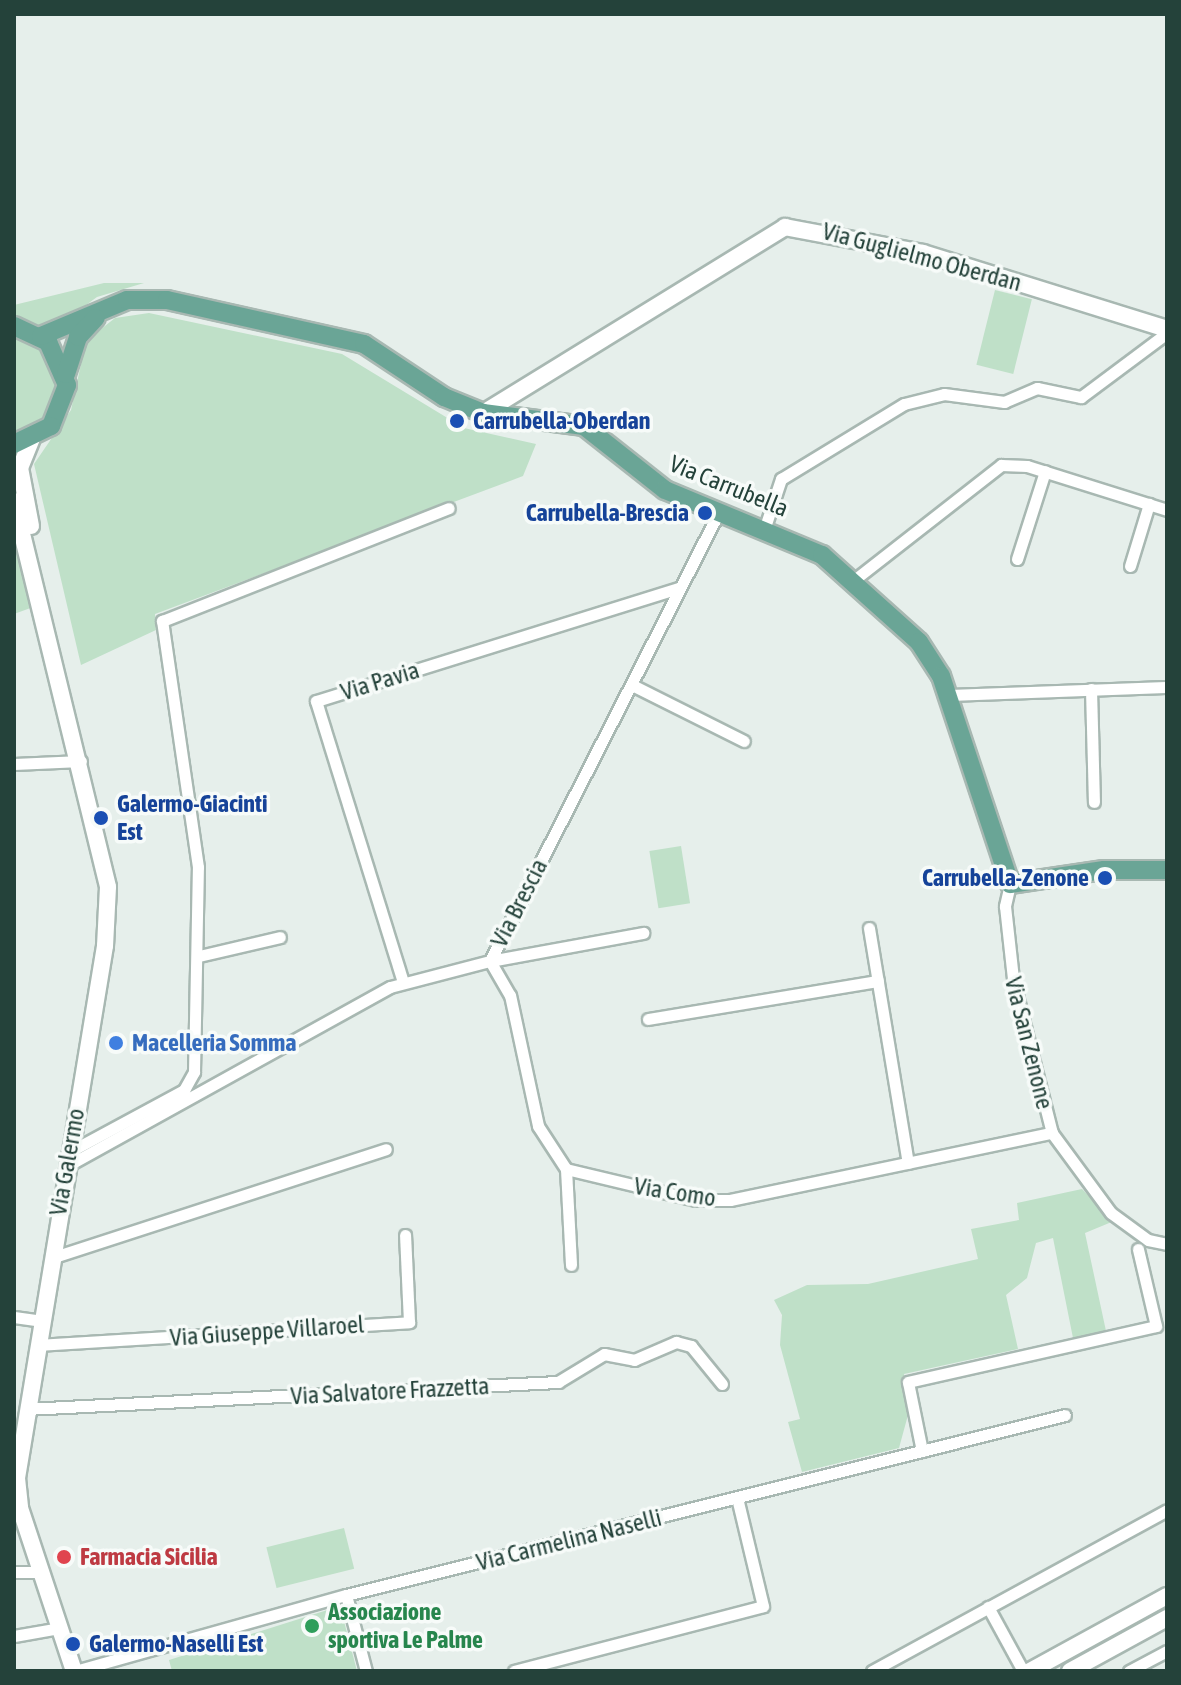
<!DOCTYPE html>
<style>
body{margin:0}
#map{position:relative;width:1181px;height:1685px;overflow:hidden;background:#e6efeb;font-family:"Asap Condensed",sans-serif}
div>[style]{position:absolute}
.green>*{inset:0;background:#bfe0c8;transform-origin:0 0}
.roads{filter:drop-shadow(2px 0 #a8b8b2) drop-shadow(-2px 0 #a8b8b2) drop-shadow(0 2px #a8b8b2) drop-shadow(0 -2px #a8b8b2)}
.street>*{height:11px;margin:-5.5px;padding:0 5.5px;transform-origin:5.5px;border-radius:5.5px;background:#fff}
.secondary>*{height:16px;margin:-8px;padding:0 8px;transform-origin:8px;border-radius:8px;background:#fff}
.primary>*{height:18px;margin:-9px;padding:0 9px;transform-origin:9px;border-radius:9px;background:#6aa596}
.dots>*{width:22px;height:22px;translate:-50% -50%;box-sizing:border-box;border:4px solid #f7fbf9;border-radius:50%}
span{translate:-50% -50%;white-space:nowrap;text-align:center;line-height:1.15;-webkit-text-stroke:7px #f7fbf9;paint-order:stroke}
.street-label{font-size:24px;color:#24423a}
.transit-label{font-size:24px;color:#164399;font-weight:700}
.left{translate:0 -50%;text-align:left}
.right{translate:-100% -50%;text-align:right}
.shop-label{font-size:24px;color:#366cbe;font-weight:700}
.health-label{font-size:24px;color:#be3a42;font-weight:700}
.leisure-label{font-size:24px;color:#27864d;font-weight:700}
.frame{position:absolute;inset:0;border:16px solid #24423a;pointer-events:none}
</style>
<div id="map">
<div class="green">
<div style="clip-path:polygon(104px 283px,144px 283px,97px 297px,59px 325px,42px 328px,14px 317px,14px 305px)"></div>
<div style="left:995px;top:290px;width:38px;height:77px;rotate:14deg"></div>
<div style="clip-path:polygon(149px 313px,342px 354px,464px 428px,536px 444px,523px 476px,155px 614px,156px 630px,81px 665px,34px 464px,71px 410px,86px 341px,115px 318px)"></div>
<div style="clip-path:polygon(14px 332px,37px 341px,57px 368px,58px 393px,43px 422px,14px 436px)"></div>
<div style="clip-path:polygon(14px 528px,36px 606px,14px 614px)"></div>
<div style="left:681px;top:846px;width:58px;height:32px;rotate:81deg"></div>
<div style="clip-path:polygon(1082px 1189px,1114px 1221px,1085px 1233px,1106px 1331px,1073px 1338px,1053px 1238px,1036px 1243px,1027px 1278px,1006px 1295px,1018px 1349px,904px 1374px,908px 1415px,899px 1448px,802px 1472px,788px 1422px,800px 1419px,780px 1345px,782px 1315px,774px 1300px,807px 1285px,868px 1284px,978px 1259px,971px 1229px,1019px 1220px,1017px 1203px)"></div>
<div style="left:344px;top:1528px;width:42px;height:80px;rotate:76deg"></div>
<div style="clip-path:polygon(340px 1606px,357px 1671px,172px 1671px,169px 1660px)"></div>
</div>
<div class="roads">
<div class="street">
<div style="left:765px;top:527px;width:51px;rotate:-71.6deg"></div>
<div style="left:781px;top:479px;width:144px;rotate:-31.4deg"></div>
<div style="left:904px;top:404px;width:41px;rotate:-14deg"></div>
<div style="left:944px;top:394px;width:61px;rotate:7.6deg"></div>
<div style="left:1004px;top:402px;width:36px;rotate:-23deg"></div>
<div style="left:1037px;top:388px;width:45px;rotate:11.6deg"></div>
<div style="left:1081px;top:397px;width:107px;rotate:-36.7deg"></div>
<div style="left:1017px;top:559px;width:92px;rotate:-72.3deg"></div>
<div style="left:1130px;top:566px;width:65px;rotate:-73deg"></div>
<div style="left:854px;top:580px;width:187px;rotate:-38deg"></div>
<div style="left:1001px;top:465px;width:26px;rotate:2deg"></div>
<div style="left:1027px;top:466px;width:147px;rotate:17.4deg"></div>
<div style="left:632px;top:685px;width:125px;rotate:26.6deg"></div>
<div style="left:1091px;top:689px;width:113px;rotate:88.5deg"></div>
<div style="left:948px;top:695px;width:219px;rotate:-2.1deg"></div>
<div style="left:14px;top:764px;width:67px;rotate:-2.6deg"></div>
<div style="left:1010px;top:884px;width:23px;rotate:103deg"></div>
<div style="left:1005px;top:906px;width:73px;rotate:83.7deg"></div>
<div style="left:1013px;top:979px;width:159px;rotate:75.8deg"></div>
<div style="left:1052px;top:1133px;width:99px;rotate:53.6deg"></div>
<div style="left:1111px;top:1213px;width:46px;rotate:36.1deg"></div>
<div style="left:1148px;top:1240px;width:19px;rotate:12deg"></div>
<div style="left:869px;top:928px;width:238px;rotate:80.6deg"></div>
<div style="left:199px;top:956px;width:83px;rotate:-13.2deg"></div>
<div style="left:490px;top:961px;width:39px;rotate:60deg"></div>
<div style="left:510px;top:995px;width:134px;rotate:77.9deg"></div>
<div style="left:538px;top:1126px;width:51px;rotate:56.9deg"></div>
<div style="left:566px;top:1169px;width:134px;rotate:13.4deg"></div>
<div style="left:696px;top:1200px;width:34px"></div>
<div style="left:730px;top:1200px;width:329px;rotate:-11.8deg"></div>
<div style="left:490px;top:961px;width:506px;rotate:-62.98deg"></div>
<div style="left:403px;top:982px;width:294px;rotate:-107.2deg"></div>
<div style="left:316px;top:701px;width:380px;rotate:-17.3deg"></div>
<div style="left:648px;top:1019px;width:233px;rotate:-9.4deg"></div>
<div style="left:69px;top:1152px;width:131px;rotate:-28.3deg"></div>
<div style="left:184px;top:1090px;width:21px;rotate:-61deg"></div>
<div style="left:194px;top:1072px;width:205px;rotate:-88.9deg"></div>
<div style="left:198px;top:867px;width:249px;rotate:-98.3deg"></div>
<div style="left:162px;top:621px;width:308px;rotate:-21.5deg"></div>
<div style="left:67px;top:1166px;width:369px;rotate:-29deg"></div>
<div style="left:390px;top:987px;width:103px;rotate:-14.6deg"></div>
<div style="left:490px;top:961px;width:156px;rotate:-10.4deg"></div>
<div style="left:566px;top:1169px;width:96px;rotate:87deg"></div>
<div style="left:51px;top:1258px;width:352px;rotate:-18deg"></div>
<div style="left:14px;top:1317px;width:27px;rotate:8deg"></div>
<div style="left:37px;top:1345px;width:373px;rotate:-3.5deg"></div>
<div style="left:409px;top:1322px;width:87px;rotate:-92.6deg"></div>
<div style="left:26px;top:1409px;width:533px;rotate:-2.91deg"></div>
<div style="left:558px;top:1382px;width:54px;rotate:-31.3deg"></div>
<div style="left:604px;top:1354px;width:31px;rotate:11deg"></div>
<div style="left:634px;top:1360px;width:46px;rotate:-23.2deg"></div>
<div style="left:676px;top:1342px;width:16px;rotate:15deg"></div>
<div style="left:691px;top:1346px;width:49px;rotate:50.8deg"></div>
<div style="left:922px;top:1451px;width:70px;rotate:-101.5deg"></div>
<div style="left:908px;top:1382px;width:254px;rotate:-12.7deg"></div>
<div style="left:1156px;top:1326px;width:79px;rotate:-103.2deg"></div>
<div style="left:14px;top:1572px;width:29px"></div>
<div style="left:346px;top:1595px;width:79px;rotate:75.3deg"></div>
<div style="left:988px;top:1607px;width:73px;rotate:61.3deg"></div>
<div style="left:14px;top:1636px;width:47px;rotate:-9.9deg"></div>
<div style="left:75px;top:1671px;width:281px;rotate:-15.7deg"></div>
<div style="left:346px;top:1595px;width:741px;rotate:-14.05deg"></div>
<div style="left:514px;top:1671px;width:257px;rotate:-14.6deg"></div>
<div style="left:763px;top:1606px;width:111px;rotate:-103.5deg"></div>
<div style="left:872px;top:1671px;width:336px;rotate:-28.6deg"></div>
<div style="left:1129px;top:1671px;width:43px;rotate:-27.8deg"></div>
</div>
<div class="secondary">
<div style="left:483px;top:413px;width:355px;rotate:-31.6deg"></div>
<div style="left:785px;top:227px;width:140px;rotate:10.7deg"></div>
<div style="left:923px;top:253px;width:256px;rotate:17.3deg"></div>
<div style="left:14px;top:501px;width:397px;rotate:76.3deg"></div>
<div style="left:108px;top:887px;width:59px;rotate:92.9deg"></div>
<div style="left:105px;top:946px;width:539px;rotate:99.39deg"></div>
<div style="left:17px;top:1478px;width:30px;rotate:84deg"></div>
<div style="left:20px;top:1508px;width:172px;rotate:71.7deg"></div>
<div style="left:31px;top:526px;width:59px;rotate:-100.7deg"></div>
<div style="left:20px;top:468px;width:31px;rotate:-68deg"></div>
<div style="left:1030px;top:1671px;width:156px;rotate:-28.7deg"></div>
<div style="left:1070px;top:1671px;width:111px;rotate:-28.7deg"></div>
</div>
<div class="primary">
<div style="left:14px;top:326px;width:38px;rotate:25deg"></div>
<div style="left:48px;top:342px;width:47px;rotate:66.2deg"></div>
<div style="left:67px;top:385px;width:44px;rotate:111.3deg"></div>
<div style="left:51px;top:426px;width:41px;rotate:154.1deg"></div>
<div style="left:41px;top:336px;width:93px;rotate:-22.7deg"></div>
<div style="left:127px;top:300px;width:40px"></div>
<div style="left:167px;top:300px;width:202px;rotate:12.6deg"></div>
<div style="left:364px;top:344px;width:96px;rotate:33.5deg"></div>
<div style="left:444px;top:397px;width:42px;rotate:22.3deg"></div>
<div style="left:483px;top:413px;width:102px;rotate:7.3deg"></div>
<div style="left:584px;top:426px;width:103px;rotate:38.3deg"></div>
<div style="left:665px;top:490px;width:170px;rotate:22.5deg"></div>
<div style="left:822px;top:555px;width:130px;rotate:41.9deg"></div>
<div style="left:919px;top:642px;width:40px;rotate:57.1deg"></div>
<div style="left:941px;top:676px;width:219px;rotate:71.6deg"></div>
<div style="left:1010px;top:884px;width:95px;rotate:-8.5deg"></div>
<div style="left:1104px;top:870px;width:63px"></div>
<div style="left:66px;top:374px;width:39px;rotate:-72deg"></div>
<div style="left:78px;top:337px;width:26px;rotate:-47deg"></div>
</div>
</div>
<div class="dots">
<div style="left:457px;top:421px;background:#1a4fb4"></div>
<div style="left:705px;top:513px;background:#1a4fb4"></div>
<div style="left:101px;top:818px;background:#1a4fb4"></div>
<div style="left:1105px;top:878px;background:#1a4fb4"></div>
<div style="left:116px;top:1043px;background:#3f7fe0"></div>
<div style="left:64px;top:1557px;background:#e0444e"></div>
<div style="left:312px;top:1626px;background:#2e9e5b"></div>
<div style="left:73px;top:1644px;background:#1a4fb4"></div>
</div>
<div class="street-label">
<span style="left:922px;top:257px;rotate:15deg">Via Guglielmo Oberdan</span>
<span style="left:729px;top:486px;rotate:22deg">Via Carrubella</span>
<span style="left:380px;top:681px;rotate:-17deg">Via Pavia</span>
<span style="left:519px;top:903px;rotate:-63deg">Via Brescia</span>
<span style="left:1029px;top:1043px;rotate:76deg">Via San Zenone</span>
<span style="left:67px;top:1162px;rotate:-80deg">Via Galermo</span>
<span style="left:675px;top:1192px;rotate:9deg">Via Como</span>
<span style="left:267px;top:1331px;rotate:-4deg">Via Giuseppe Villaroel</span>
<span style="left:390px;top:1391px;rotate:-3deg">Via Salvatore Frazzetta</span>
<span style="left:569px;top:1540px;rotate:-14deg">Via Carmelina Naselli</span>
</div>
<div class="transit-label">
<span class="left" style="left:473px;top:421px">Carrubella-Oberdan</span>
<span class="right" style="left:689px;top:513px">Carrubella-Brescia</span>
<span class="left" style="left:117px;top:818px">Galermo-Giacinti<br>Est</span>
<span class="right" style="left:1089px;top:878px">Carrubella-Zenone</span>
<span class="left" style="left:89px;top:1644px">Galermo-Naselli Est</span>
</div>
<div class="shop-label">
<span class="left" style="left:132px;top:1043px">Macelleria Somma</span>
</div>
<div class="health-label">
<span class="left" style="left:80px;top:1557px">Farmacia Sicilia</span>
</div>
<div class="leisure-label">
<span class="left" style="left:328px;top:1626px">Associazione<br>sportiva Le Palme</span>
</div>
<div class="frame"></div>
</div>
